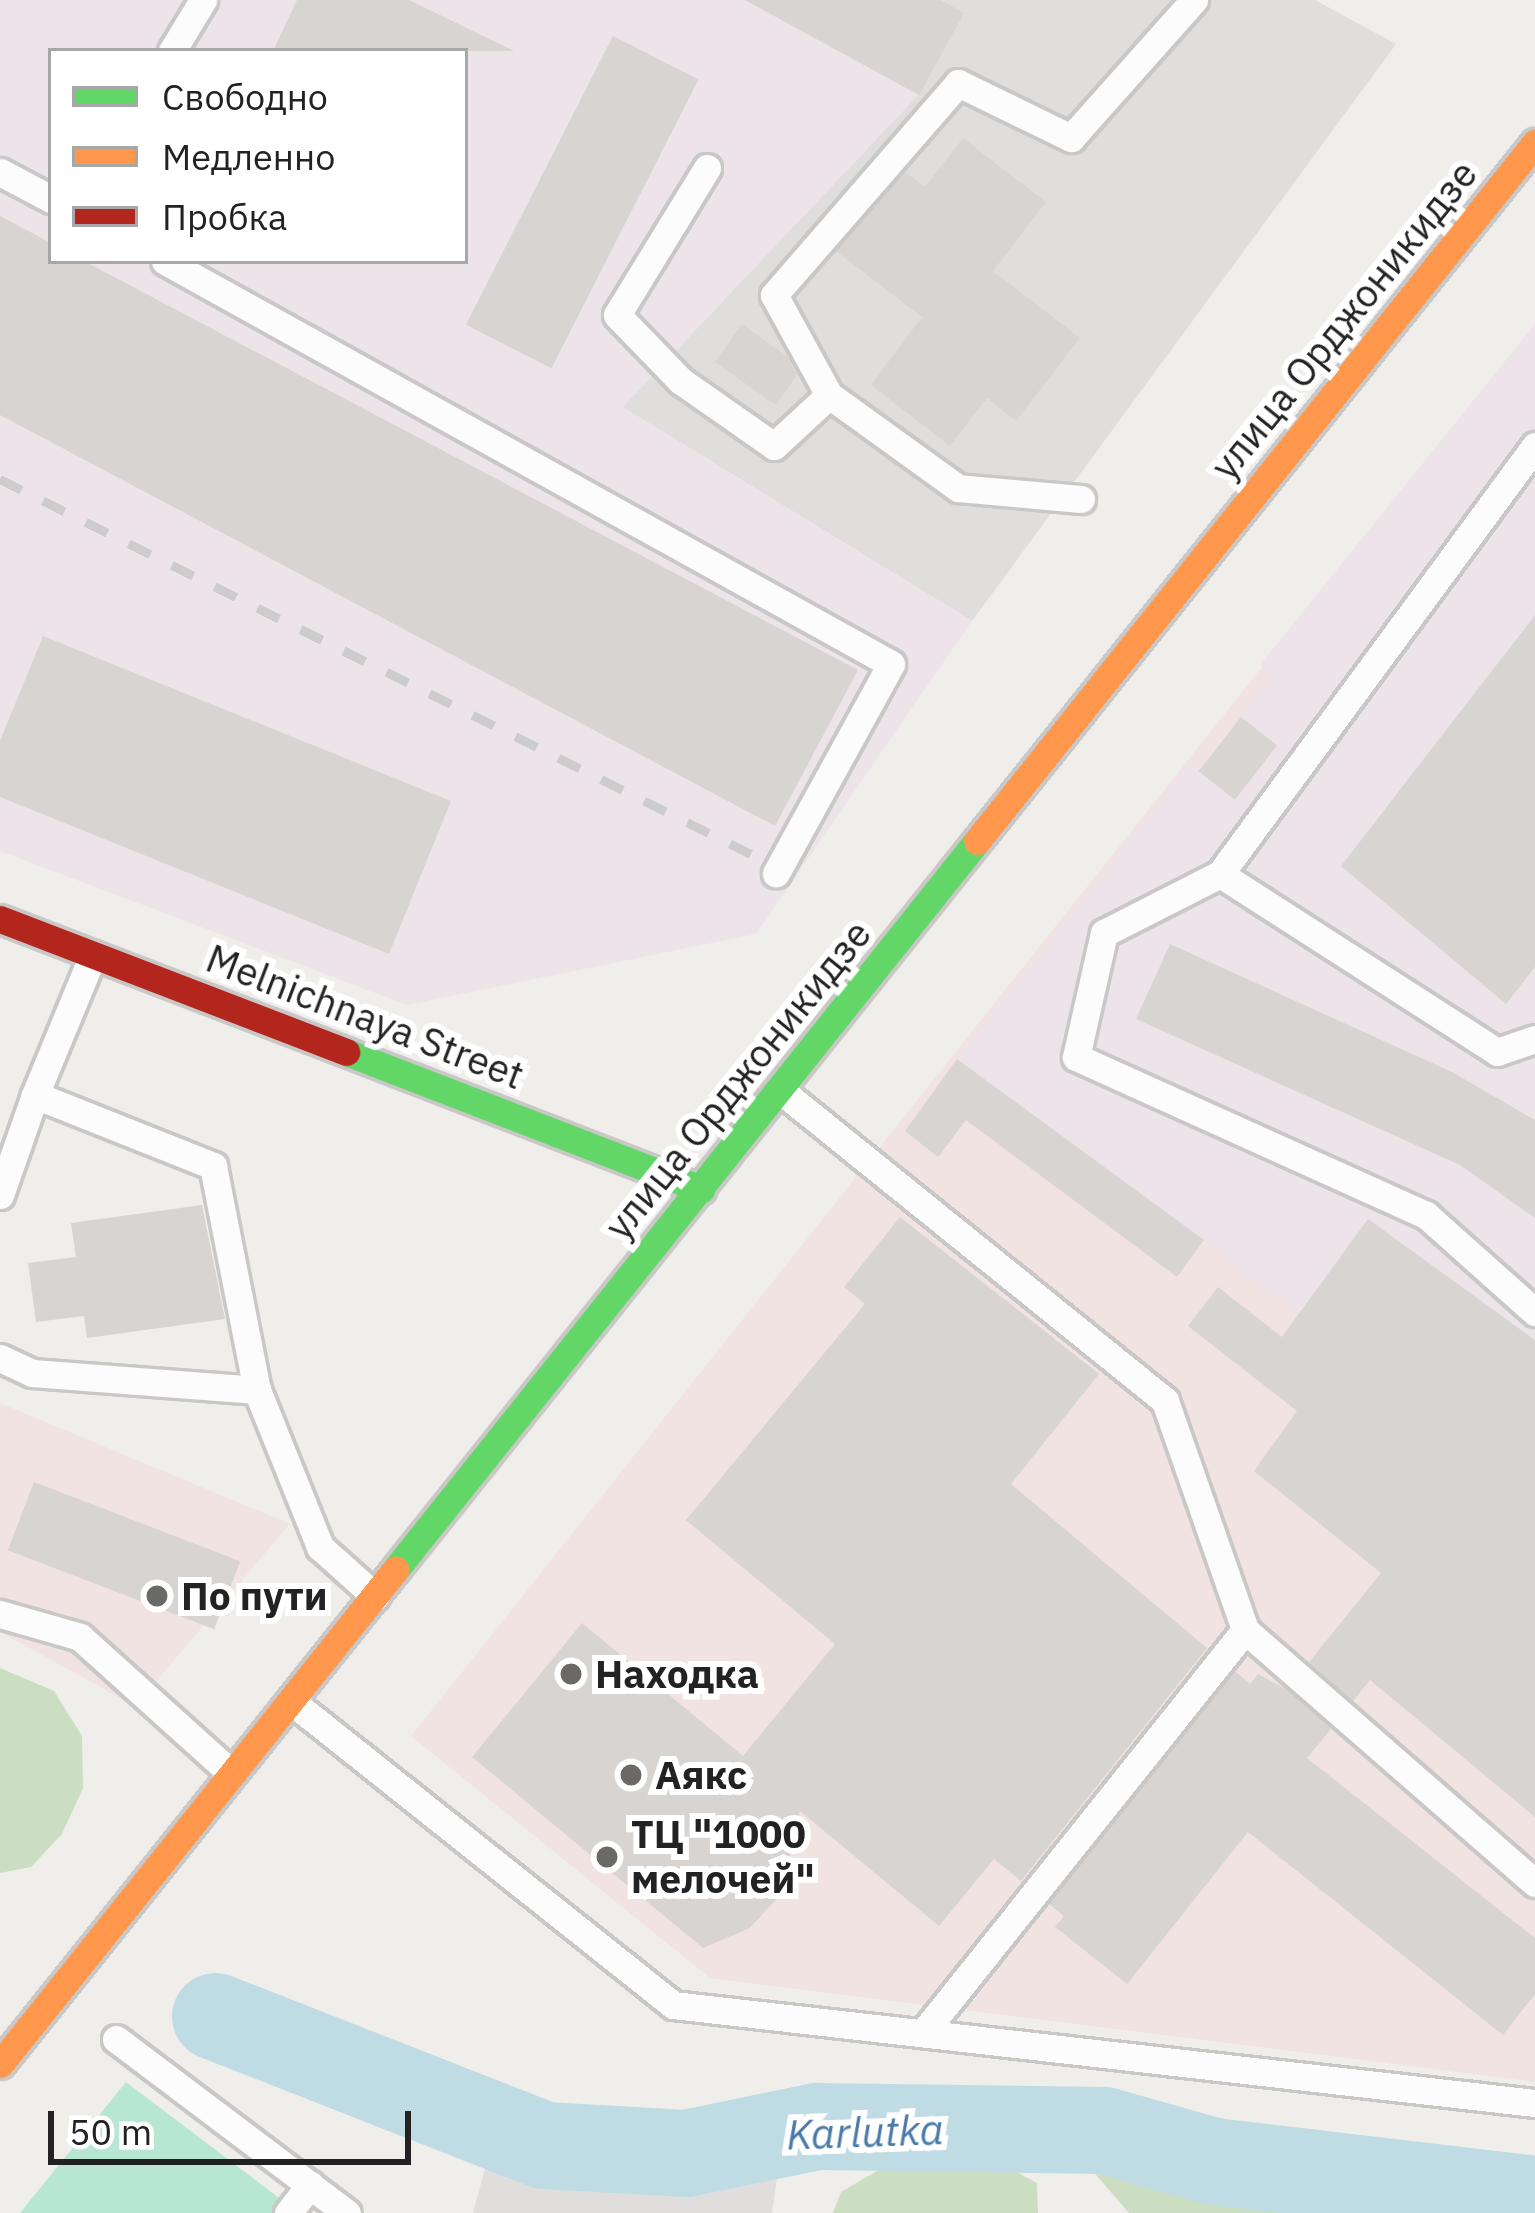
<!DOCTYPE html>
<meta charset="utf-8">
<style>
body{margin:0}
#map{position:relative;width:1535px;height:2213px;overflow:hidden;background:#f0eeeb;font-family:"IBM Plex Sans",sans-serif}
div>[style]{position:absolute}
.residential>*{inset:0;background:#dfdedc}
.commercial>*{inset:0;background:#f1e3e1}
.industrial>*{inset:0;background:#ede4e9}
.forest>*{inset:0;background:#cbdec1}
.pitch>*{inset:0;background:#b7e6d2}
.river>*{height:87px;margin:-43.5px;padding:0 43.5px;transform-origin:43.5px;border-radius:43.5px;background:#bfdbe3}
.building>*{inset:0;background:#d7d4d2;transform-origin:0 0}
.roads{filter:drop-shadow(3px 0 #c9c8c7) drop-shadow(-3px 0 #c9c8c7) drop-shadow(0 3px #c9c8c7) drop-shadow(0 -3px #c9c8c7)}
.lane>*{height:27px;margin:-13.5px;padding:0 13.5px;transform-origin:13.5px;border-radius:13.5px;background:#fdfcfc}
.fast>*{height:27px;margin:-13.5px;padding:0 13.5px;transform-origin:13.5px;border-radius:13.5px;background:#63d668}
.slow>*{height:27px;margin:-13.5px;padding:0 13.5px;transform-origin:13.5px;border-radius:13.5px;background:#ff974d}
.jam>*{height:27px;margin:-13.5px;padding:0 13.5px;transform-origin:13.5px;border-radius:13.5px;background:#b3261e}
.rail>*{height:9px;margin-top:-4.5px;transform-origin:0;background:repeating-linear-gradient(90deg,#ccc 0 24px,transparent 0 48px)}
.dots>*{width:33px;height:33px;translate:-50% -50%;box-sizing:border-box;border:6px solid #fff;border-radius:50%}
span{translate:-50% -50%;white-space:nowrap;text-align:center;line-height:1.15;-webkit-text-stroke:12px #fff;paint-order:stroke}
.street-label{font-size:39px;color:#222}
.poi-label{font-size:39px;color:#222;font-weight:700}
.left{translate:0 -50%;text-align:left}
.water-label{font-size:42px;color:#4a7aab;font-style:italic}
.legend{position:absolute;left:48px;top:48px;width:420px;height:216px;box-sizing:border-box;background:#fff;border:3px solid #a7a7a7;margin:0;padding:15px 21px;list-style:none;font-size:36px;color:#222}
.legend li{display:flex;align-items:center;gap:24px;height:60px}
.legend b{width:60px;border:3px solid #a7a7a7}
.scale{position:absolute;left:48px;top:2111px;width:363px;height:54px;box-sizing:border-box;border:6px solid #222;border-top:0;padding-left:15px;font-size:36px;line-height:42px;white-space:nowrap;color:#222;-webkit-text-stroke:9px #fff;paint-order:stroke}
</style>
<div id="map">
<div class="residential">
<div style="clip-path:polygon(744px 0,1315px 0,1396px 44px,972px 621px,622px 407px,918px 95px)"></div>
<div style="clip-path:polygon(487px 2161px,778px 2170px,772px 2213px,473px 2213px)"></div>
</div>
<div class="commercial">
<div style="clip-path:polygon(1535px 324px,1535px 2082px,710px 1978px,411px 1736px)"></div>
<div style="clip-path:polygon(0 1403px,290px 1524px,135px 1706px,0 1632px)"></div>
</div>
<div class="industrial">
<div style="clip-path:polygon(evenodd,0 0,745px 0,918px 95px,623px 407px,972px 621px,756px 934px,407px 1005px,0 851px,0 0,51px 51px,465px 51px,465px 261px,51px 261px,51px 51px)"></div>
<div style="clip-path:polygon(1535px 324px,1535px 1489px,957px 1059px,1189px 763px,1199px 771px,1241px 717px,1270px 674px,1260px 665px)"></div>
</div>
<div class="forest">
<div style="clip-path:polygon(0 1668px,54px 1691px,82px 1736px,83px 1788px,62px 1834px,31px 1867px,0 1873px)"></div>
<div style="clip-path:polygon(966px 2157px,1000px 2163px,1037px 2183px,1038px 2213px,833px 2213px,841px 2192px,882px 2168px)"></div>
<div style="clip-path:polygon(1133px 2160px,1432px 2213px,1129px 2213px,1090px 2168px)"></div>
</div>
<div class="pitch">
<div style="clip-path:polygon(126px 2082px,299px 2213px,20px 2213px)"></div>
</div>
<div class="river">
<div style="left:215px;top:2016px;width:353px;rotate:21.4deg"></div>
<div style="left:544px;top:2145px;width:141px;rotate:3.2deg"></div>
<div style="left:685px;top:2153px;width:135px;rotate:-11.6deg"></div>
<div style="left:817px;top:2126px;width:287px;rotate:0.8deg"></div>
<div style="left:1104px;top:2130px;width:113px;rotate:15.9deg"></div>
<div style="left:1213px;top:2161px;width:324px;rotate:6.7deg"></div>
</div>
<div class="building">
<div style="clip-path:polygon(297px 0,409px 0,514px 51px,273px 51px)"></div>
<div style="clip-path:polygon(745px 0,940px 0,964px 13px,919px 95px)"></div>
<div style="left:613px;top:36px;width:96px;height:324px;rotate:27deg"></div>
<div style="clip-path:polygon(963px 138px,1046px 202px,993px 271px,1080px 338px,1016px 421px,987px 398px,950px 446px,871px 385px,922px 317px,836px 251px,905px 172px,925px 187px)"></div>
<div style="clip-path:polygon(0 216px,51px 243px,51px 261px,84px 261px,858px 670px,775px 826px,0 415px)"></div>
<div style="clip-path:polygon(742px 324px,787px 356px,797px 375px,776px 405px,715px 362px)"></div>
<div style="clip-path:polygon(1535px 615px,1535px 967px,1506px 1004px,1341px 866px)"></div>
<div style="clip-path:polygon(43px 636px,451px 801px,389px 954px,0 797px,0 741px)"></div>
<div style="left:1241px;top:717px;width:46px;height:69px;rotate:38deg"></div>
<div style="clip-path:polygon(1170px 944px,1452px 1072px,1535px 1120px,1535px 1218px,1460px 1165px,1136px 1019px)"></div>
<div style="clip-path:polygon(957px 1059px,1204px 1240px,1177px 1277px,966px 1120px,938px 1157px,905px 1131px)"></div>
<div style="clip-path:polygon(202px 1205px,225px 1319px,87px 1338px,84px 1316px,36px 1322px,28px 1263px,76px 1257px,71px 1223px)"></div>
<div style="clip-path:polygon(900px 1217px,1099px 1374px,1011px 1484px,1207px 1648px,1021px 1881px,994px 1859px,939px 1926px,800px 1811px,781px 1894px,750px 1928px,703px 1948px,472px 1757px,582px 1623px,743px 1756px,835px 1644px,686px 1520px,865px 1304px,844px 1287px)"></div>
<div style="clip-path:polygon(1368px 1219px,1535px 1340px,1535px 1817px,1370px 1680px,1353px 1701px,1309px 1662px,1381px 1573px,1254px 1471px,1297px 1411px,1188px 1326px,1218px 1287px,1282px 1337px)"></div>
<div style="left:34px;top:1482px;width:221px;height:73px;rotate:21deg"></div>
<div style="clip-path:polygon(1235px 1671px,1250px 1684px,1258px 1674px,1286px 1689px,1331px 1729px,1307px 1758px,1535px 1938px,1535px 1994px,1503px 2035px,1248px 1832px,1127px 1984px,1055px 1927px,1064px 1916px,1049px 1904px)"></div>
</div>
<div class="roads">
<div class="lane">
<div style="left:172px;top:51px;width:60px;rotate:-58.7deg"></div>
<div style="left:707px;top:168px;width:172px;rotate:121.5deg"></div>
<div style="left:617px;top:315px;width:92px;rotate:45.9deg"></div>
<div style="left:681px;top:381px;width:113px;rotate:35deg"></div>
<div style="left:774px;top:446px;width:75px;rotate:-42.8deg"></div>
<div style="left:0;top:172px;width:58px;rotate:27.9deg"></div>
<div style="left:165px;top:261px;width:830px;rotate:29.03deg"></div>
<div style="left:891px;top:664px;width:239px;rotate:118.8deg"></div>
<div style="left:1535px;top:446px;width:531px;rotate:126.35deg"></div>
<div style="left:1220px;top:874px;width:130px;rotate:153deg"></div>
<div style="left:1104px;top:933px;width:127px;rotate:102.7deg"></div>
<div style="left:1076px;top:1057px;width:384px;rotate:24.3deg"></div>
<div style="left:1426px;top:1215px;width:146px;rotate:41.7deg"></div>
<div style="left:1081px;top:499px;width:123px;rotate:-174.9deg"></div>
<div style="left:958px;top:488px;width:159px;rotate:-144.2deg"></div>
<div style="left:829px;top:395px;width:114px;rotate:-118.8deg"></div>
<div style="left:774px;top:295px;width:281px;rotate:-49deg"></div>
<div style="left:958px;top:83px;width:126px;rotate:26deg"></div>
<div style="left:1071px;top:138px;width:185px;rotate:-48.3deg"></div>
<div style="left:1220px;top:874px;width:329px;rotate:32.7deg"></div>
<div style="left:1497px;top:1052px;width:40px;rotate:-18.9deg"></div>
<div style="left:93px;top:955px;width:152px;rotate:112.5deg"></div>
<div style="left:35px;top:1095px;width:192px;rotate:21.7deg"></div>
<div style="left:213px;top:1166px;width:228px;rotate:78.9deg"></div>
<div style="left:257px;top:1390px;width:169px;rotate:68.1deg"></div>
<div style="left:320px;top:1547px;width:74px;rotate:41.7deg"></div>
<div style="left:780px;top:1090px;width:495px;rotate:38.9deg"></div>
<div style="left:1165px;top:1401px;width:243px;rotate:70.7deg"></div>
<div style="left:1245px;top:1630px;width:385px;rotate:41.1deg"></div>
<div style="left:0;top:1195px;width:106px;rotate:-70.7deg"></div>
<div style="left:0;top:1358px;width:35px;rotate:25deg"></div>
<div style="left:32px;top:1373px;width:226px;rotate:4.3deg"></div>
<div style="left:0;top:1614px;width:83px;rotate:16deg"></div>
<div style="left:80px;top:1637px;width:203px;rotate:42deg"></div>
<div style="left:291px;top:1701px;width:488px;rotate:38.5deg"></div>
<div style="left:673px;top:2005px;width:868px;rotate:6.49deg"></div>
<div style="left:923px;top:2033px;width:516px;rotate:-51.37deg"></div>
<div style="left:116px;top:2039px;width:289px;rotate:37deg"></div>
<div style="left:288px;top:2213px;width:36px;rotate:-52deg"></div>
</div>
<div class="fast">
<div style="left:346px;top:1052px;width:381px;rotate:21.1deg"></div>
<div style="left:395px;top:1570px;width:933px;rotate:-51.4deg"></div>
</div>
<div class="slow">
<div style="left:977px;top:841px;width:894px;rotate:-51.36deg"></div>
<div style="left:0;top:2064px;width:633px;rotate:-51.35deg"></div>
</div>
<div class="jam">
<div style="left:0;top:919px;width:371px;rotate:21deg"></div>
</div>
</div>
<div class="rail">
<div style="left:0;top:479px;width:839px;rotate:26.53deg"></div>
</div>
<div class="dots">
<div style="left:157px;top:1596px;background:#6a6968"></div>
<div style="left:571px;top:1674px;background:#6a6968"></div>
<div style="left:631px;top:1775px;background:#6a6968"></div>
<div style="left:607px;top:1857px;background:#6a6968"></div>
</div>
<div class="street-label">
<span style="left:1344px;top:320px;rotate:-51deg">улица Орджоникидзе</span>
<span style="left:365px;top:1017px;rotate:21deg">Melnichnaya Street</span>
<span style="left:738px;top:1080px;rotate:-51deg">улица Орджоникидзе</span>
</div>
<div class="poi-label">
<span class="left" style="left:181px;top:1596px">По пути</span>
<span class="left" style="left:595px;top:1674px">Находка</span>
<span class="left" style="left:655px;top:1775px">Аякс</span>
<span class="left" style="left:631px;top:1857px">ТЦ "1000<br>мелочей"</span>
</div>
<div class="water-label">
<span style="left:865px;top:2132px;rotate:-2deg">Karlutka</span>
</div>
<ul class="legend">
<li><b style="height:15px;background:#63d668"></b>Свободно</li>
<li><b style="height:15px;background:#ff974d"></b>Медленно</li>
<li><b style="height:15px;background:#b3261e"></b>Пробка</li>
</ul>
<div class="scale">50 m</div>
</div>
